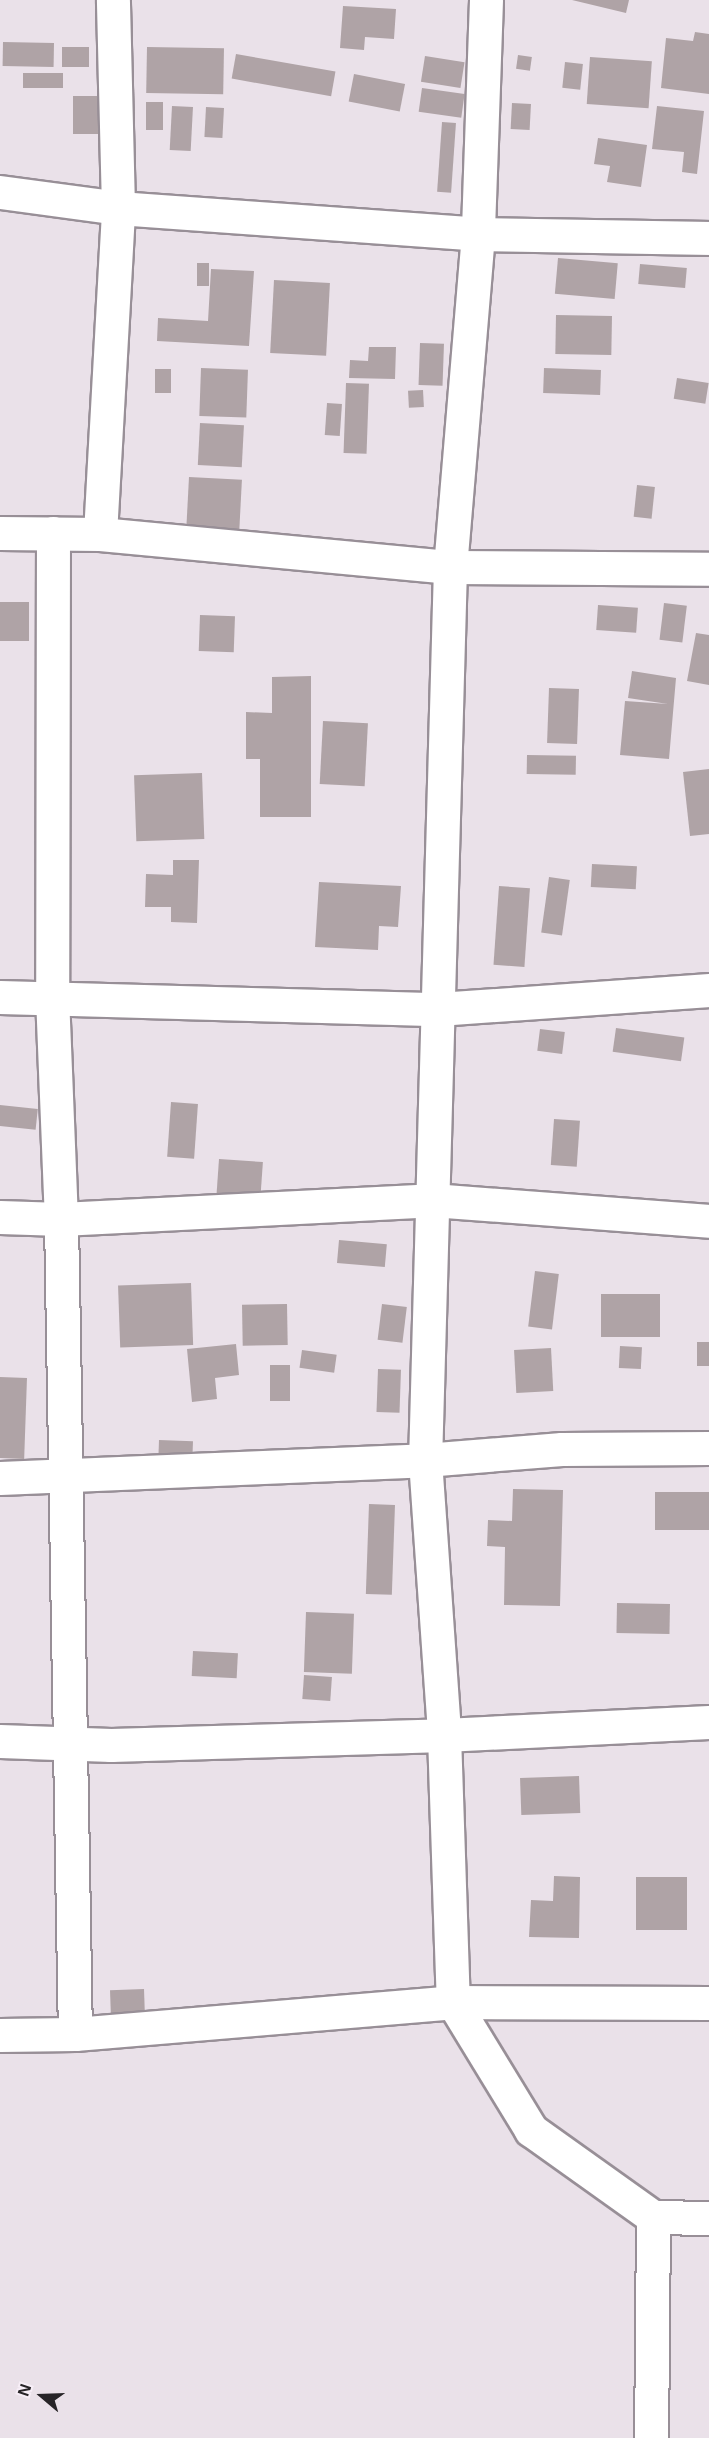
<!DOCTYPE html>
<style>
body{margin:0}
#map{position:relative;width:709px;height:2438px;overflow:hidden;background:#eae1e9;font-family:Arial,sans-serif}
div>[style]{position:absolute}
.building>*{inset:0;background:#afa3a6;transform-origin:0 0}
.roads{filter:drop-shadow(2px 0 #988f97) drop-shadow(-2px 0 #988f97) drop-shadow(0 2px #988f97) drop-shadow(0 -2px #988f97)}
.street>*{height:33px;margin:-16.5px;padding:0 16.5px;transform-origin:16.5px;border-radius:16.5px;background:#fff}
span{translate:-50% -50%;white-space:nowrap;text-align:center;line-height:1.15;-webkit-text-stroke:4.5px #f7eef7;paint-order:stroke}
.north{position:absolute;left:12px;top:2366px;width:60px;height:60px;-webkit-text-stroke:4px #f7eef7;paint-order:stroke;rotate:289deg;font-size:16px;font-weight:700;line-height:24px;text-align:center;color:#272427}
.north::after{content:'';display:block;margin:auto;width:21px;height:27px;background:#272427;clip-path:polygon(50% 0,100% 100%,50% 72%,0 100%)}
</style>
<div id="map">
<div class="building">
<div style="clip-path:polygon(572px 0,629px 0,626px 13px)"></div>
<div style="clip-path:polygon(343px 6px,396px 9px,394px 39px,365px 37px,364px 50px,340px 48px)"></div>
<div style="clip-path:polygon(695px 32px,709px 34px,709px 94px,661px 88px,666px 38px,693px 41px)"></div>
<div style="left:3px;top:42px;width:51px;height:24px;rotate:1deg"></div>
<div style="left:62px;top:47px;width:27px;height:20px"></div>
<div style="left:147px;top:47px;width:77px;height:46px;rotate:1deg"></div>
<div style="left:236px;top:54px;width:101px;height:25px;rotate:10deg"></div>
<div style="left:518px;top:55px;width:14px;height:14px;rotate:8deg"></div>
<div style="left:425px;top:56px;width:40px;height:26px;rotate:9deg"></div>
<div style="left:590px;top:57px;width:62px;height:47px;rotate:4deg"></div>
<div style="left:565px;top:62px;width:18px;height:26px;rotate:6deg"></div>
<div style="left:23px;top:73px;width:40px;height:15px"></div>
<div style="left:354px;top:74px;width:52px;height:28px;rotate:11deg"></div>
<div style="left:422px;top:88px;width:43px;height:24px;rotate:8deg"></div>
<div style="left:99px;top:96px;width:38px;height:26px;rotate:90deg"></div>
<div style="left:163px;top:102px;width:28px;height:17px;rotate:90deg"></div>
<div style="left:512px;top:103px;width:19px;height:26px;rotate:3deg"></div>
<div style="left:172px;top:106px;width:21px;height:44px;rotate:3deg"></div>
<div style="clip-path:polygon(657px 106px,704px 111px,697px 174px,682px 172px,684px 152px,652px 149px)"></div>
<div style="left:206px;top:107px;width:18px;height:30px;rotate:3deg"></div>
<div style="left:442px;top:122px;width:14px;height:70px;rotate:4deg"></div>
<div style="clip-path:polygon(598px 138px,647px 145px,641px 187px,607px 182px,610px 166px,594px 164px)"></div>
<div style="left:558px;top:258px;width:60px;height:36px;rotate:5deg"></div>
<div style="left:197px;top:263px;width:12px;height:23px"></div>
<div style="left:640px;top:264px;width:47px;height:20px;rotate:5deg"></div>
<div style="clip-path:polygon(211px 269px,254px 271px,249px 346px,157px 341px,158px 318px,208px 321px)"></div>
<div style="left:274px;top:280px;width:56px;height:73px;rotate:3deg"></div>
<div style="left:556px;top:315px;width:56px;height:39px;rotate:1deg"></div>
<div style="left:420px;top:343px;width:24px;height:42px;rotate:2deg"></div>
<div style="clip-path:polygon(369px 347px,396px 347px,395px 379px,349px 378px,350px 360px,368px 361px)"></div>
<div style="left:201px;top:368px;width:47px;height:48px;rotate:2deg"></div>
<div style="left:544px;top:368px;width:57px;height:25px;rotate:2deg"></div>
<div style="left:155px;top:369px;width:16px;height:24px"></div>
<div style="left:677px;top:378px;width:32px;height:21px;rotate:9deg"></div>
<div style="left:346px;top:383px;width:23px;height:70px;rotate:2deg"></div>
<div style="left:423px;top:390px;width:17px;height:15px;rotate:87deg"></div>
<div style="left:327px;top:403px;width:15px;height:32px;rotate:4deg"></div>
<div style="left:200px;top:423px;width:44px;height:42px;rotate:3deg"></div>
<div style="left:189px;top:477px;width:53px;height:51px;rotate:3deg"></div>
<div style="left:637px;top:485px;width:18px;height:32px;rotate:6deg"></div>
<div style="left:0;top:602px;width:29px;height:39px"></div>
<div style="left:664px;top:603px;width:23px;height:37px;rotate:7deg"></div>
<div style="left:598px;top:605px;width:40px;height:25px;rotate:4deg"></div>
<div style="left:200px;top:615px;width:35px;height:36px;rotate:2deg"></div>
<div style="clip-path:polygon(696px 633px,709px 635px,709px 685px,687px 681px)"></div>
<div style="clip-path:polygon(632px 671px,676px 678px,669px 759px,620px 755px,625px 701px,668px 704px,628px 698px)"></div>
<div style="clip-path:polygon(311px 676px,311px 817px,260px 817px,260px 759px,246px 759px,246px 712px,272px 713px,272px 677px)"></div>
<div style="left:549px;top:688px;width:30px;height:55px;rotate:2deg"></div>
<div style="left:323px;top:721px;width:45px;height:63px;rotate:3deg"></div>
<div style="left:527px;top:755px;width:49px;height:19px;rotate:1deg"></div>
<div style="clip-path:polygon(709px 769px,709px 834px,690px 836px,683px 772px)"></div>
<div style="left:202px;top:773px;width:66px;height:68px;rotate:88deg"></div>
<div style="clip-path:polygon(173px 860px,199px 860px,197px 923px,171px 922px,171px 907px,145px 907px,146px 874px,173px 875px)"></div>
<div style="left:592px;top:864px;width:45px;height:23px;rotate:3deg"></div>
<div style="left:549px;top:877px;width:21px;height:56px;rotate:8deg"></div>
<div style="clip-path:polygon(319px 882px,401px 886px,398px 927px,379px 926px,378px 950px,315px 947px)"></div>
<div style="left:499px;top:886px;width:31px;height:79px;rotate:4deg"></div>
<div style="left:616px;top:1028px;width:69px;height:24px;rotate:8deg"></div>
<div style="left:540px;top:1029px;width:25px;height:22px;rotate:7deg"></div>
<div style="left:171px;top:1102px;width:27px;height:55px;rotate:4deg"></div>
<div style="left:0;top:1105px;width:38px;height:21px;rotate:6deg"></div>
<div style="left:554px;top:1119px;width:26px;height:46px;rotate:4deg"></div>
<div style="left:219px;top:1159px;width:44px;height:48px;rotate:4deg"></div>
<div style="left:339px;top:1240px;width:48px;height:23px;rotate:5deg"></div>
<div style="left:535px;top:1271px;width:24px;height:56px;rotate:7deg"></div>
<div style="left:191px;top:1283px;width:62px;height:73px;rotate:88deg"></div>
<div style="left:601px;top:1294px;width:59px;height:43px"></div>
<div style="left:287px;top:1304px;width:41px;height:45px;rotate:89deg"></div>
<div style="left:382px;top:1304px;width:25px;height:36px;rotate:7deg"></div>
<div style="left:697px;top:1342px;width:12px;height:24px"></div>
<div style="clip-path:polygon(236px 1344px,239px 1375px,215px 1378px,217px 1399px,192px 1402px,187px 1349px)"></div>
<div style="left:620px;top:1346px;width:22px;height:22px;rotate:3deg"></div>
<div style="left:551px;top:1348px;width:43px;height:37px;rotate:87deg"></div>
<div style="left:302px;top:1350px;width:35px;height:18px;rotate:8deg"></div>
<div style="left:270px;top:1365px;width:20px;height:36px"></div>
<div style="left:378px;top:1369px;width:23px;height:43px;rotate:2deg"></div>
<div style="left:0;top:1377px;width:27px;height:81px;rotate:2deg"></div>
<div style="left:159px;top:1440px;width:34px;height:21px;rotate:2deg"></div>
<div style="clip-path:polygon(513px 1489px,563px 1490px,560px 1606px,504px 1605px,505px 1547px,487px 1546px,488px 1520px,512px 1521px)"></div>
<div style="left:709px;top:1492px;width:38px;height:54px;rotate:90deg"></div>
<div style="left:369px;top:1504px;width:26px;height:90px;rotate:2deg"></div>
<div style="left:617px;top:1603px;width:53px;height:30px;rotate:1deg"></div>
<div style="left:306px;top:1612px;width:48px;height:60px;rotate:2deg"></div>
<div style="left:193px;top:1651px;width:45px;height:25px;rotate:3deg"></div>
<div style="left:304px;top:1675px;width:28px;height:24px;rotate:4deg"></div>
<div style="left:579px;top:1776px;width:37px;height:59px;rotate:88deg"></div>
<div style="clip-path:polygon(554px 1876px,580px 1877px,579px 1938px,529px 1937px,531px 1900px,553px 1901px)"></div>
<div style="left:636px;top:1877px;width:51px;height:53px"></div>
<div style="left:144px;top:1989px;width:24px;height:34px;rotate:88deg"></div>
</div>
<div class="roads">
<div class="street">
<div style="left:486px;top:0;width:234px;rotate:92deg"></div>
<div style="left:478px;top:234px;width:334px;rotate:94.8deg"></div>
<div style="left:450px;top:567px;width:893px;rotate:91.6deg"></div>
<div style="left:425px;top:1460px;width:276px;rotate:86deg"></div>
<div style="left:444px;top:1735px;width:267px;rotate:88.1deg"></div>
<div style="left:453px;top:2002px;width:150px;rotate:58.6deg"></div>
<div style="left:531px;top:2130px;width:150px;rotate:35.5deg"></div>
<div style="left:653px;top:2217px;width:221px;rotate:90.5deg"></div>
<div style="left:0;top:192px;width:119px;rotate:7.7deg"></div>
<div style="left:118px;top:208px;width:361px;rotate:4.1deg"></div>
<div style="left:478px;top:234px;width:231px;rotate:1deg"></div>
<div style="left:0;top:533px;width:100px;rotate:0.6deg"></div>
<div style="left:100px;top:534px;width:352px;rotate:5.4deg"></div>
<div style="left:450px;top:567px;width:259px;rotate:0.4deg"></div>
<div style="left:53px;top:533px;width:463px;rotate:90.1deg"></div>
<div style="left:52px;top:996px;width:223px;rotate:87.7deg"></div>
<div style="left:61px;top:1219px;width:815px;rotate:89.02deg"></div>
<div style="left:100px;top:534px;width:326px;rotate:-86.8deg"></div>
<div style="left:118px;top:208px;width:208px;rotate:-91.4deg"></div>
<div style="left:0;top:997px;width:438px;rotate:1.6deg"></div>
<div style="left:438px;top:1009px;width:272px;rotate:-4deg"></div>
<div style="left:0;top:1217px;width:61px;rotate:1.9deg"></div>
<div style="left:61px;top:1219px;width:371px;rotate:-2.9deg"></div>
<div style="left:432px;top:1200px;width:278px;rotate:4.3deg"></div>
<div style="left:0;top:1478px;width:425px;rotate:-2.4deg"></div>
<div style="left:425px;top:1460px;width:137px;rotate:-4.6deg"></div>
<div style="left:562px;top:1449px;width:147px;rotate:-0.4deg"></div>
<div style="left:0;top:1741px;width:111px;rotate:2.1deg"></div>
<div style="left:111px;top:1745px;width:333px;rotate:-1.7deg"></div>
<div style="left:444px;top:1735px;width:265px;rotate:-2.8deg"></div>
<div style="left:0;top:2035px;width:75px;rotate:-0.8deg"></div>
<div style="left:75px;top:2034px;width:379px;rotate:-4.8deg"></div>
<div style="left:453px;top:2002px;width:256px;rotate:0.2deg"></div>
<div style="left:653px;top:2217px;width:56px;rotate:1deg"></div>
</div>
</div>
<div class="north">N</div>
</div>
